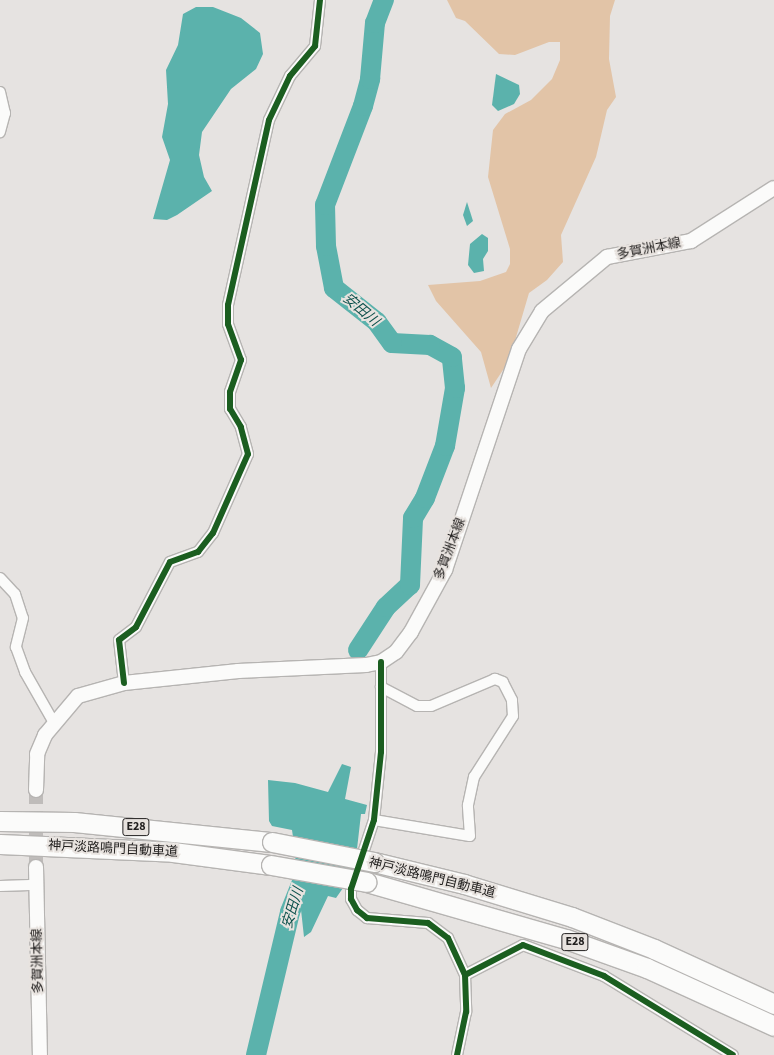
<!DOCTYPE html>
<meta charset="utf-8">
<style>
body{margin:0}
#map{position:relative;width:774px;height:1055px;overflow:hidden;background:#e6e3e1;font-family:"Source Sans 3","Noto Sans JP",sans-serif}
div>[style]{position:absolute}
.green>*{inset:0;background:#e2c4a7}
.water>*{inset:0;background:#5bb2ac}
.river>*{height:20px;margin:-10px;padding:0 10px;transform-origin:10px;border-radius:10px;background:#5bb2ac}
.secondary-tunnel>*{height:14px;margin-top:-7px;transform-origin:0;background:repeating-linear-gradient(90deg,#bfbcba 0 14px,transparent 0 21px)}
.roads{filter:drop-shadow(1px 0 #b6b4b2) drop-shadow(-1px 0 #b6b4b2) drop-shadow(0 1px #b6b4b2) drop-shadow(0 -1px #b6b4b2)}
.street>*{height:10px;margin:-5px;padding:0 5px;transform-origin:5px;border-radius:5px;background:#fbfbfa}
.secondary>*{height:14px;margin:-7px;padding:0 7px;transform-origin:7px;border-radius:7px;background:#fbfbfa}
.highway>*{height:19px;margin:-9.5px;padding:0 9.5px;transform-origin:9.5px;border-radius:9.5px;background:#fbfbfa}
.bridges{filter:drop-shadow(1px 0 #b6b4b2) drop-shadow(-1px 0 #b6b4b2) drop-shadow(0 1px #b6b4b2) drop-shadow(0 -1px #b6b4b2)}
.highway-bridge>*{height:19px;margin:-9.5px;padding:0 9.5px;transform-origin:9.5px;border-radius:9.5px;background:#fbfbfa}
.cycleway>*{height:6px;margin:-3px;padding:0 3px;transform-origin:3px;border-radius:3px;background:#1b5e20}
span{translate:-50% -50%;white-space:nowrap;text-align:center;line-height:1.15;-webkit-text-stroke:4px #e8e3df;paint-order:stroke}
.shield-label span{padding:1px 3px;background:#e8e3df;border:1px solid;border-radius:3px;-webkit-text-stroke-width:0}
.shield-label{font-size:12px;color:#232120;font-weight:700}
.street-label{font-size:13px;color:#232120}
.water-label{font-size:14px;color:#0d514c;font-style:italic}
</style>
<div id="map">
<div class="green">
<div style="clip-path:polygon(447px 0,615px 0,610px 16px,609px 59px,616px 97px,607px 110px,596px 157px,561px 235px,563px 262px,547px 280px,529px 293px,509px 361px,491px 388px,481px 352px,436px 301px,428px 285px,480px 281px,506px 272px,510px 264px,510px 249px,488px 177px,493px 130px,505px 114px,531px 100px,552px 79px,560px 60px,560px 42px,549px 42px,515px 55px,499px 54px,465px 21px,456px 18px)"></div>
</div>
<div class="water">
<div style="clip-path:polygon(196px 7px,213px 7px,241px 18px,260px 33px,263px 54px,256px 69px,231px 89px,202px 132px,199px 155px,204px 177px,212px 191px,177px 215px,167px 220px,153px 219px,170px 160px,162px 137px,168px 104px,166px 70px,178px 45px,183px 14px)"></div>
<div style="clip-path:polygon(496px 74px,519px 85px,520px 94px,514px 104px,498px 111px,492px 105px)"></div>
<div style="clip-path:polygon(467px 202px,473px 221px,467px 226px,463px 215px)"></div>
<div style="clip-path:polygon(482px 234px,488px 238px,488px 251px,483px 259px,484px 271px,474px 273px,468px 265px,470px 244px)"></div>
<div style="clip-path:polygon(342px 764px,351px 767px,345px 799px,367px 805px,365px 814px,361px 814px,357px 849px,343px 888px,336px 898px,328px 896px,311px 932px,304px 937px,293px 837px,292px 830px,272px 826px,269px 821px,268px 780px,295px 783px,328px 792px)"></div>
</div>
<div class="river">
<div style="left:358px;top:650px;width:51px;rotate:-56.9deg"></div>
<div style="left:386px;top:607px;width:33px;rotate:-43deg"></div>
<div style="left:410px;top:585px;width:67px;rotate:-87.4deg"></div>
<div style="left:413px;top:518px;width:23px;rotate:-59deg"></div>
<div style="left:425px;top:498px;width:56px;rotate:-69deg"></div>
<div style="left:445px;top:446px;width:59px;rotate:-80.2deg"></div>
<div style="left:455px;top:388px;width:31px;rotate:-96deg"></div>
<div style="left:452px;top:357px;width:25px;rotate:-151deg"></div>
<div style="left:430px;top:345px;width:38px;rotate:-177deg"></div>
<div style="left:392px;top:343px;width:26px;rotate:-126deg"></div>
<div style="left:377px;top:322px;width:55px;rotate:-141.7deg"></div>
<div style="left:334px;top:288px;width:43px;rotate:-100.8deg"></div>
<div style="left:326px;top:246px;width:41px;rotate:-91.4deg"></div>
<div style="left:325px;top:205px;width:106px;rotate:-69deg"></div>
<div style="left:363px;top:106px;width:28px;rotate:-75deg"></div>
<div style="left:370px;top:79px;width:56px;rotate:-84.9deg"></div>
<div style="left:375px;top:23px;width:25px;rotate:-69deg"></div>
<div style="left:256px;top:1055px;width:147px;rotate:-76.6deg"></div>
<div style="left:290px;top:912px;width:48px;rotate:-68.2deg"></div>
</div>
<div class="secondary-tunnel">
<div style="left:36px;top:790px;width:77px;rotate:90deg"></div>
</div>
<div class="roads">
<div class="street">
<div style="left:0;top:92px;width:22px;rotate:77deg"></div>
<div style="left:5px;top:113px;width:20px;rotate:105deg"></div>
<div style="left:0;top:578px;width:22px;rotate:47deg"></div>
<div style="left:15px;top:594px;width:25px;rotate:72deg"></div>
<div style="left:23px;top:618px;width:30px;rotate:104deg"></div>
<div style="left:16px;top:647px;width:27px;rotate:70deg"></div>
<div style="left:25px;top:672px;width:56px;rotate:60.3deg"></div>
<div style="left:381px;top:662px;width:90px;rotate:90deg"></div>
<div style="left:381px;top:752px;width:68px;rotate:95.9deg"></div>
<div style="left:374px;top:820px;width:73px;rotate:108.4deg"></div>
<div style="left:351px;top:889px;width:10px;rotate:90deg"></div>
<div style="left:351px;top:899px;width:13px;rotate:61deg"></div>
<div style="left:357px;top:910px;width:13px;rotate:39deg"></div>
<div style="left:367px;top:918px;width:61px;rotate:4.7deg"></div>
<div style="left:428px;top:923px;width:25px;rotate:37deg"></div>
<div style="left:448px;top:938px;width:41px;rotate:65.3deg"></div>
<div style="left:465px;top:975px;width:37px;rotate:88deg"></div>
<div style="left:466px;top:1012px;width:44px;rotate:101.8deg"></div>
<div style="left:124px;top:683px;width:43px;rotate:-96.6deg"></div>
<div style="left:119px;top:640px;width:21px;rotate:-37deg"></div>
<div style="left:136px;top:627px;width:73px;rotate:-62.4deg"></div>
<div style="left:170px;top:562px;width:30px;rotate:-20deg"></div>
<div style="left:198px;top:552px;width:24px;rotate:-52deg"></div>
<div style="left:213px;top:533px;width:86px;rotate:-66.1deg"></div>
<div style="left:248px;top:454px;width:28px;rotate:-105deg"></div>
<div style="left:241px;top:427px;width:21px;rotate:-121deg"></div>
<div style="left:230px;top:409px;width:17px;rotate:-90deg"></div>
<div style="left:230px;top:392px;width:34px;rotate:-71deg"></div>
<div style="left:241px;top:360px;width:38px;rotate:-110deg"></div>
<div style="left:228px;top:324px;width:19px;rotate:-90deg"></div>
<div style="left:228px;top:305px;width:189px;rotate:-77.5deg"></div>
<div style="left:269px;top:120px;width:49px;rotate:-64.5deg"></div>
<div style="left:290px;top:76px;width:39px;rotate:-50deg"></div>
<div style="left:315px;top:46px;width:46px;rotate:-83.8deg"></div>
<div style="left:374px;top:820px;width:97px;rotate:9.5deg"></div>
<div style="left:470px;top:836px;width:31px;rotate:-94deg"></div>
<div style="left:468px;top:805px;width:29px;rotate:-78deg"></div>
<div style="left:474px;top:777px;width:72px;rotate:-57.4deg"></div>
<div style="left:513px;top:716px;width:16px;rotate:-94deg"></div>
<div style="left:512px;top:700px;width:20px;rotate:-117deg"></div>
<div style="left:503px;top:682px;width:9px;rotate:-159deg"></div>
<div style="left:495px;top:679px;width:69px;rotate:157.1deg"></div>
<div style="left:431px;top:706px;width:14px;rotate:180deg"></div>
<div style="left:417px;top:706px;width:41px;rotate:-152.2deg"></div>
<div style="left:0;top:886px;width:37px;rotate:-2deg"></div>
<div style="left:465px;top:975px;width:65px;rotate:-27.3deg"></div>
<div style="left:523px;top:945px;width:87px;rotate:20.9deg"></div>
<div style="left:604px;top:976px;width:151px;rotate:31.5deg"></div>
</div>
<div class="secondary">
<div style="left:36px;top:790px;width:36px;rotate:-88deg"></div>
<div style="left:37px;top:754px;width:21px;rotate:-67deg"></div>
<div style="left:45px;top:735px;width:51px;rotate:-49.8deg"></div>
<div style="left:78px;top:696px;width:48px;rotate:-15.8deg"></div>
<div style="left:124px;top:683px;width:115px;rotate:-6deg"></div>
<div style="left:238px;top:671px;width:128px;rotate:-2.7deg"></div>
<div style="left:366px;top:665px;width:15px;rotate:-11deg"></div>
<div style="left:381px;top:662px;width:18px;rotate:-34deg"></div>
<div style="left:396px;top:652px;width:25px;rotate:-53deg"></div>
<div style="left:411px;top:632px;width:71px;rotate:-61.3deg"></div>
<div style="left:445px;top:570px;width:233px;rotate:-71.5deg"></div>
<div style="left:519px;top:349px;width:44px;rotate:-58.8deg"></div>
<div style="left:542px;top:311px;width:85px;rotate:-39.7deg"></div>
<div style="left:607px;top:257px;width:86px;rotate:-10.8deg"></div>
<div style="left:691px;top:241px;width:98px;rotate:-32.6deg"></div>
<div style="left:36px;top:867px;width:188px;rotate:88.8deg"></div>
</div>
<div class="highway">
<div style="left:0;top:821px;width:74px;rotate:0.8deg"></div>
<div style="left:74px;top:822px;width:199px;rotate:5.8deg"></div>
<div style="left:0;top:844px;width:173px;rotate:2.6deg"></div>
<div style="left:173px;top:852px;width:99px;rotate:7.6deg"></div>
<div style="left:374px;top:862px;width:93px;rotate:13.7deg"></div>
<div style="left:464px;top:884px;width:113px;rotate:17deg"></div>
<div style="left:572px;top:917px;width:88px;rotate:21.3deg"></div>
<div style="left:654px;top:949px;width:132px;rotate:24.6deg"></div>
<div style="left:367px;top:882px;width:207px;rotate:16deg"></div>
<div style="left:566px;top:939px;width:86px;rotate:19.7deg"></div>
<div style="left:647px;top:968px;width:140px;rotate:24.5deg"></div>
</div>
</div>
<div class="bridges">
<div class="highway-bridge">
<div style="left:272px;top:842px;width:104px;rotate:11.1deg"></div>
<div style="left:271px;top:865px;width:97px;rotate:10deg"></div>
</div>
</div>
<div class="cycleway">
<div style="left:381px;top:662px;width:90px;rotate:90deg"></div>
<div style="left:381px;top:752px;width:68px;rotate:95.9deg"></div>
<div style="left:374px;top:820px;width:73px;rotate:108.4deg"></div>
<div style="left:351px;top:889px;width:10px;rotate:90deg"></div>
<div style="left:351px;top:899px;width:13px;rotate:61deg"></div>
<div style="left:357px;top:910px;width:13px;rotate:39deg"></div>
<div style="left:367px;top:918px;width:61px;rotate:4.7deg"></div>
<div style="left:428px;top:923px;width:25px;rotate:37deg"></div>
<div style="left:448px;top:938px;width:41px;rotate:65.3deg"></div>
<div style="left:465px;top:975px;width:37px;rotate:88deg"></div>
<div style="left:466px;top:1012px;width:44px;rotate:101.8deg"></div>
<div style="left:124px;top:683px;width:43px;rotate:-96.6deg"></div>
<div style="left:119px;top:640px;width:21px;rotate:-37deg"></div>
<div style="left:136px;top:627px;width:73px;rotate:-62.4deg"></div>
<div style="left:170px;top:562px;width:30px;rotate:-20deg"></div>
<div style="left:198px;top:552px;width:24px;rotate:-52deg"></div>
<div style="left:213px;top:533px;width:86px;rotate:-66.1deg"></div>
<div style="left:248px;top:454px;width:28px;rotate:-105deg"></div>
<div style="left:241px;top:427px;width:21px;rotate:-121deg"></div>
<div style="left:230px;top:409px;width:17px;rotate:-90deg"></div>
<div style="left:230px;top:392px;width:34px;rotate:-71deg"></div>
<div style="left:241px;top:360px;width:38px;rotate:-110deg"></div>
<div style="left:228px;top:324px;width:19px;rotate:-90deg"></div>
<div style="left:228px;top:305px;width:189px;rotate:-77.5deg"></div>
<div style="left:269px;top:120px;width:49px;rotate:-64.5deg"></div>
<div style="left:290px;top:76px;width:39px;rotate:-50deg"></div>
<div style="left:315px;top:46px;width:46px;rotate:-83.8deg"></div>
<div style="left:465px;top:975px;width:65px;rotate:-27.3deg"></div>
<div style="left:523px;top:945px;width:87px;rotate:20.9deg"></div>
<div style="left:604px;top:976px;width:151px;rotate:31.5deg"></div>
</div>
<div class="shield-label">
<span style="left:136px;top:827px">E28</span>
<span style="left:575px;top:942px">E28</span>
</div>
<div class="street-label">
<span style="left:649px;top:249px;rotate:-11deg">多賀洲本線</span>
<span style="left:450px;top:549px;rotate:-69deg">多賀洲本線</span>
<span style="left:113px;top:849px;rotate:3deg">神戸淡路鳴門自動車道</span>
<span style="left:432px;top:878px;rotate:14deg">神戸淡路鳴門自動車道</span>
<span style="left:38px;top:961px;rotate:-91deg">多賀洲本線</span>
</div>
<div class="water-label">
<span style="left:361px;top:310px;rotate:40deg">安田川</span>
<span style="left:293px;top:908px;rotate:-73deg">安田川</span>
</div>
</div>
